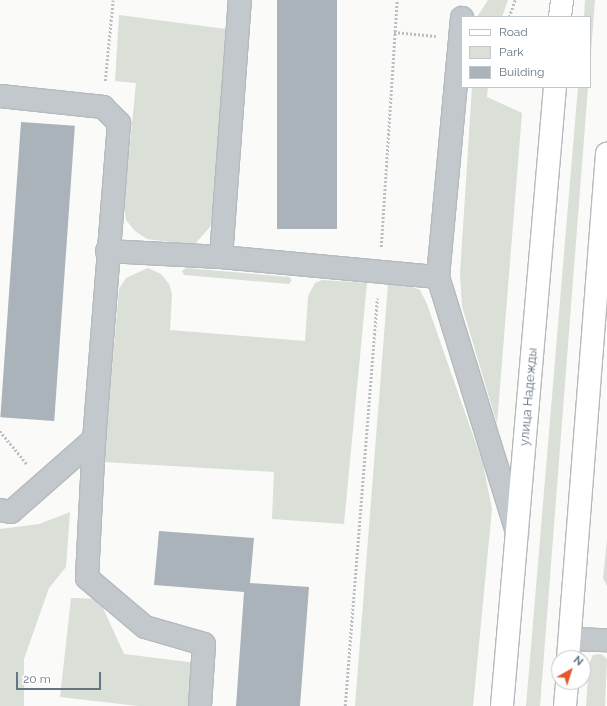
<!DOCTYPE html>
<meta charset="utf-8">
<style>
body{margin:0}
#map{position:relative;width:607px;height:706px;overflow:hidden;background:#fafaf8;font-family:Raleway,sans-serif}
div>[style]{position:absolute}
.green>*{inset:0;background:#dadfd7}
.building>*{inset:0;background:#aab3b9;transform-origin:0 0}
.path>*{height:2.5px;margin-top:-1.25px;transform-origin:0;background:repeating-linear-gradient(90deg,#bbbfc2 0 2px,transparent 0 4px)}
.roads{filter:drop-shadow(1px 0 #b5babe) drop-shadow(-1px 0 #b5babe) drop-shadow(0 1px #b5babe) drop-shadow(0 -1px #b5babe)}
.minor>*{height:22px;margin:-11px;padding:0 11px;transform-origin:11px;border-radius:11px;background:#c3c8cc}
.major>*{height:22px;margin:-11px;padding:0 11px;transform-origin:11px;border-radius:11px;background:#fff}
span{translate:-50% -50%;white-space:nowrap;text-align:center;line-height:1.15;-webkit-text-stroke:4px #fff;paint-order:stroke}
.street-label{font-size:13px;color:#657683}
.legend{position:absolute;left:461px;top:16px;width:130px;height:72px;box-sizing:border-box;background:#fff;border:1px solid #c1c8cd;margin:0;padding:5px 7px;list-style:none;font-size:12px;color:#657683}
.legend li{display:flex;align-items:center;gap:8px;height:20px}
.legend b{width:20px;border:1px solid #c1c8cd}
.north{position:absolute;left:551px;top:650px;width:40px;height:40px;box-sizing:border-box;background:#fff;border:1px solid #c1c8cd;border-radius:50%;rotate:39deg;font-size:11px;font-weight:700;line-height:16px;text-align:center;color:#657683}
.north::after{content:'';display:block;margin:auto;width:14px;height:18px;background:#e4572e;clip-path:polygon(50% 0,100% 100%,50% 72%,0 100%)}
.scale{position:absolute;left:16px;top:672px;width:85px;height:18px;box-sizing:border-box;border:2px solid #657683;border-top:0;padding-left:5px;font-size:12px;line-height:14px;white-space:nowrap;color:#657683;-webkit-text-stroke:3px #fff;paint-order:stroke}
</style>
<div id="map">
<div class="green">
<div style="clip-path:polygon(488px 0,508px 0,502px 17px,477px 17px)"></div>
<div style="clip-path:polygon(585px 0,595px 0,590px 65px,590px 17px,584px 17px)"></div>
<div style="clip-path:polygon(119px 15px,226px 29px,213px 211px,210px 227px,194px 245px,147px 239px,135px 231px,126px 220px,124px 205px,136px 83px,115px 81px)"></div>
<div style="clip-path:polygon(472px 87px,488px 87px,487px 97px,522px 113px,497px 424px,462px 306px,460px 274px)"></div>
<div style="clip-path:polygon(578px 87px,588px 87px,540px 706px,526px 706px)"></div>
<div style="clip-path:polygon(148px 268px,161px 274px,169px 284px,172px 294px,170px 330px,305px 341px,308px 296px,315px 283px,322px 280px,367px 283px,344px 524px,272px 519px,274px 472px,104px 462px,119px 289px,126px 278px)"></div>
<div style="clip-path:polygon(186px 268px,289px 277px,292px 280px,289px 284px,184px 275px,182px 271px)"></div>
<div style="clip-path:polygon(388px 284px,405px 284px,420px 290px,427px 304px,483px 464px,492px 509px,473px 706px,355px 706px)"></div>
<div style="clip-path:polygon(70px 512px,66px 567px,49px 588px,24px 659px,24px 706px,0 706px,0 529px,39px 524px)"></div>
<div style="clip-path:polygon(607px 540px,607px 586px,603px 578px)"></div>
<div style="clip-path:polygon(71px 598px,99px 599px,124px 654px,197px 663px,192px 706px,138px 706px,60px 697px)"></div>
<div style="clip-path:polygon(601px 654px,607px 659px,605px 706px,586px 706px,589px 664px,593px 655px)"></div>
</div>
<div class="building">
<div style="left:277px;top:0;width:60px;height:229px"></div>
<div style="left:21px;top:122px;width:54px;height:296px;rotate:4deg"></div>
<div style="clip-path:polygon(159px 531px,254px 538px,250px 583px,309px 587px,300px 706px,236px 706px,244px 592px,154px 585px)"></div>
</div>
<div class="path">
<div style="left:509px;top:17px;width:18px;rotate:-71deg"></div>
<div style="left:394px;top:32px;width:42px;rotate:5.4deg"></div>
<div style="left:105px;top:81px;width:81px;rotate:-84.4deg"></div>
<div style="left:381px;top:247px;width:248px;rotate:-86.3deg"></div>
<div style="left:0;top:431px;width:43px;rotate:50.7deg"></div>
<div style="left:345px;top:706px;width:409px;rotate:-85.5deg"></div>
</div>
<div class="roads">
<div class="minor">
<div style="left:462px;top:18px;width:260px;rotate:95.3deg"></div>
<div style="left:438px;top:277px;width:267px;rotate:72.8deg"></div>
<div style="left:0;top:96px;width:104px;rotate:6.1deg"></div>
<div style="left:103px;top:107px;width:23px;rotate:45deg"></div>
<div style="left:119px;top:123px;width:317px;rotate:94.5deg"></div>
<div style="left:94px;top:439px;width:139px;rotate:92.9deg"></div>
<div style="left:87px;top:578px;width:76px;rotate:40.2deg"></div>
<div style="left:145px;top:627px;width:61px;rotate:16.1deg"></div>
<div style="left:204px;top:644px;width:62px;rotate:93.7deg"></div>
<div style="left:107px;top:251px;width:114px;rotate:3deg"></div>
<div style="left:221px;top:257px;width:218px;rotate:5.3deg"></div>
<div style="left:221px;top:257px;width:258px;rotate:-85.8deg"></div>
<div style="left:0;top:510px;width:11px;rotate:10deg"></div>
<div style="left:11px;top:512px;width:111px;rotate:-41.3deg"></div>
<div style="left:570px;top:639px;width:37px;rotate:2deg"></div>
</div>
<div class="major">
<div style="left:560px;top:17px;width:17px;rotate:-83deg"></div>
<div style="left:568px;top:658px;width:506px;rotate:-85.58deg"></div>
<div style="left:502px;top:706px;width:621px;rotate:-85.11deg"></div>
<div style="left:565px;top:706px;width:24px;rotate:-85deg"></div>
</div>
</div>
<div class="street-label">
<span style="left:529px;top:397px;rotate:-85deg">улица Надежды</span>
</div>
<ul class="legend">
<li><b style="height:5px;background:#fff"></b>Road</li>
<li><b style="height:11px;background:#dadfd7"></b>Park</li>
<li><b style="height:11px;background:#aab3b9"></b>Building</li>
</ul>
<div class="north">N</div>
<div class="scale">20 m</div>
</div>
